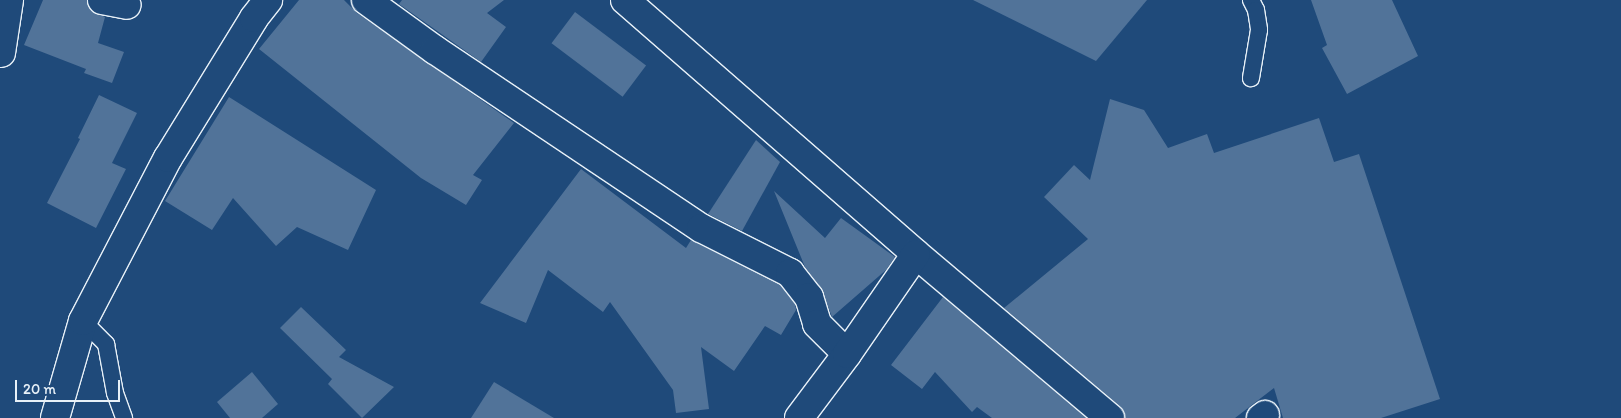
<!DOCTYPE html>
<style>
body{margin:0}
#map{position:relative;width:1621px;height:418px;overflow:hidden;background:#1f4a7a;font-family:Itim,sans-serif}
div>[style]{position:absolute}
.building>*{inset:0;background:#517399;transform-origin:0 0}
.roads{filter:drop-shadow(1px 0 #e8f1f8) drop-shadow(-1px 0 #e8f1f8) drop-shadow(0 1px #e8f1f8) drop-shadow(0 -1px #e8f1f8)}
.service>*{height:16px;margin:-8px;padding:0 8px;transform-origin:8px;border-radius:8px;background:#1f4a7a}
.minor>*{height:28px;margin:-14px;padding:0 14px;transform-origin:14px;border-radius:14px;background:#1f4a7a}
span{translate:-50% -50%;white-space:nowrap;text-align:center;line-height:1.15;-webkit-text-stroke:5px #1f4a7a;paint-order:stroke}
.scale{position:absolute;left:15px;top:380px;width:105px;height:22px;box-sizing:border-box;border:2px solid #e8f1f8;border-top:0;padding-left:6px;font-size:15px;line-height:18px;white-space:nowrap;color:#e8f1f8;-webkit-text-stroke:4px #1f4a7a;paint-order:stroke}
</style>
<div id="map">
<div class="building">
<div style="clip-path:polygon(43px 0,87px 0,91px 11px,105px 17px,98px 43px,124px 52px,112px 83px,84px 73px,86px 69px,24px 45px)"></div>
<div style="clip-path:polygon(299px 0,344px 0,357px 13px,514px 123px,473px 175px,482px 180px,466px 205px,421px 178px,259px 49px)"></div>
<div style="clip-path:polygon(402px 0,504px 0,487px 13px,506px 27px,481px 62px,399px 4px)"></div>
<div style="clip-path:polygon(973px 0,1147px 0,1096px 61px)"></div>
<div style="clip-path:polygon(1311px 0,1392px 0,1418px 56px,1347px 94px,1322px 48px,1327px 45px)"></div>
<div style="left:575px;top:12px;width:89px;height:39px;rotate:37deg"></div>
<div style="clip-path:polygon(99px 95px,137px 113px,112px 163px,126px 169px,96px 228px,47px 203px,80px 139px,78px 138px)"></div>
<div style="clip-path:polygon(229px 97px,376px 190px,348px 250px,297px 227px,276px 246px,233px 198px,212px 230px,165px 201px)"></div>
<div style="clip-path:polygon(1110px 99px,1144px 110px,1168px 148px,1207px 134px,1214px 153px,1319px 118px,1334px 162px,1359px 154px,1440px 399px,1381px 418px,1283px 418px,1274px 388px,1235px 418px,1125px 418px,1120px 406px,1004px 308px,1088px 239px,1044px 197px,1074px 165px,1090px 180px)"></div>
<div style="clip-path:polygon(756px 140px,780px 162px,742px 231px,708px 214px)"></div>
<div style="clip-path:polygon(581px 169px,686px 248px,691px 240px,780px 285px,795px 304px,796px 310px,781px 335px,765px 326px,734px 371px,701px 347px,709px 409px,676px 413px,673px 390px,610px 302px,603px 312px,548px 270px,526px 323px,480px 303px)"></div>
<div style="clip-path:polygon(774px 191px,825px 238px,841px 218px,895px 257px,886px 270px,832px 317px,821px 288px,805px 267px)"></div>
<div style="clip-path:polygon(943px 297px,1086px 418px,992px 418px,977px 407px,972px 412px,935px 372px,922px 389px,891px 365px)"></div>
<div style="clip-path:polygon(301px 307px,346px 350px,339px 357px,394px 387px,362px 418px,328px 384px,332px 379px,280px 328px)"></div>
<div style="clip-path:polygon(252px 372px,278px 404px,262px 418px,230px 418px,217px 402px)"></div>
<div style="clip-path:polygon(494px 382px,554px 418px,471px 418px)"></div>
</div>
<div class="roads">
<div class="service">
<div style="left:1251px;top:0;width:11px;rotate:63deg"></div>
<div style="left:1256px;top:10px;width:20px;rotate:81deg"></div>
<div style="left:1259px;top:30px;width:49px;rotate:99.5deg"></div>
<div style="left:83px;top:321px;width:33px;rotate:45deg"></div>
<div style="left:106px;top:344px;width:50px;rotate:79.6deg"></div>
<div style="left:115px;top:393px;width:27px;rotate:70deg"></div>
</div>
<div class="minor">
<div style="left:102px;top:0;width:25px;rotate:11deg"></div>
<div style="left:366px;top:0;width:85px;rotate:35.9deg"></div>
<div style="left:435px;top:50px;width:320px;rotate:33.8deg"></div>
<div style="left:701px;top:228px;width:100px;rotate:26.8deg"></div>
<div style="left:790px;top:273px;width:31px;rotate:52deg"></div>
<div style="left:809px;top:297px;width:28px;rotate:73deg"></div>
<div style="left:817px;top:324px;width:42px;rotate:45deg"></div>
<div style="left:625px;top:0;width:386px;rotate:41.1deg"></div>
<div style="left:916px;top:254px;width:254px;rotate:40.2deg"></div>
<div style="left:1px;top:53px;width:54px;rotate:-81.4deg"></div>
<div style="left:55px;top:418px;width:101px;rotate:-73.9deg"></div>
<div style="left:83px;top:321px;width:184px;rotate:-62.5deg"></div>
<div style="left:168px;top:158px;width:164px;rotate:-58.4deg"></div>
<div style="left:254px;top:18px;width:23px;rotate:-52deg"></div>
<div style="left:799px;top:418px;width:80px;rotate:-53.1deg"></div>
<div style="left:847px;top:354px;width:121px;rotate:-55.4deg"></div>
<div style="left:1261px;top:418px;width:5px;rotate:-37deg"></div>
</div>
</div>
<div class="scale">20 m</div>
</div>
